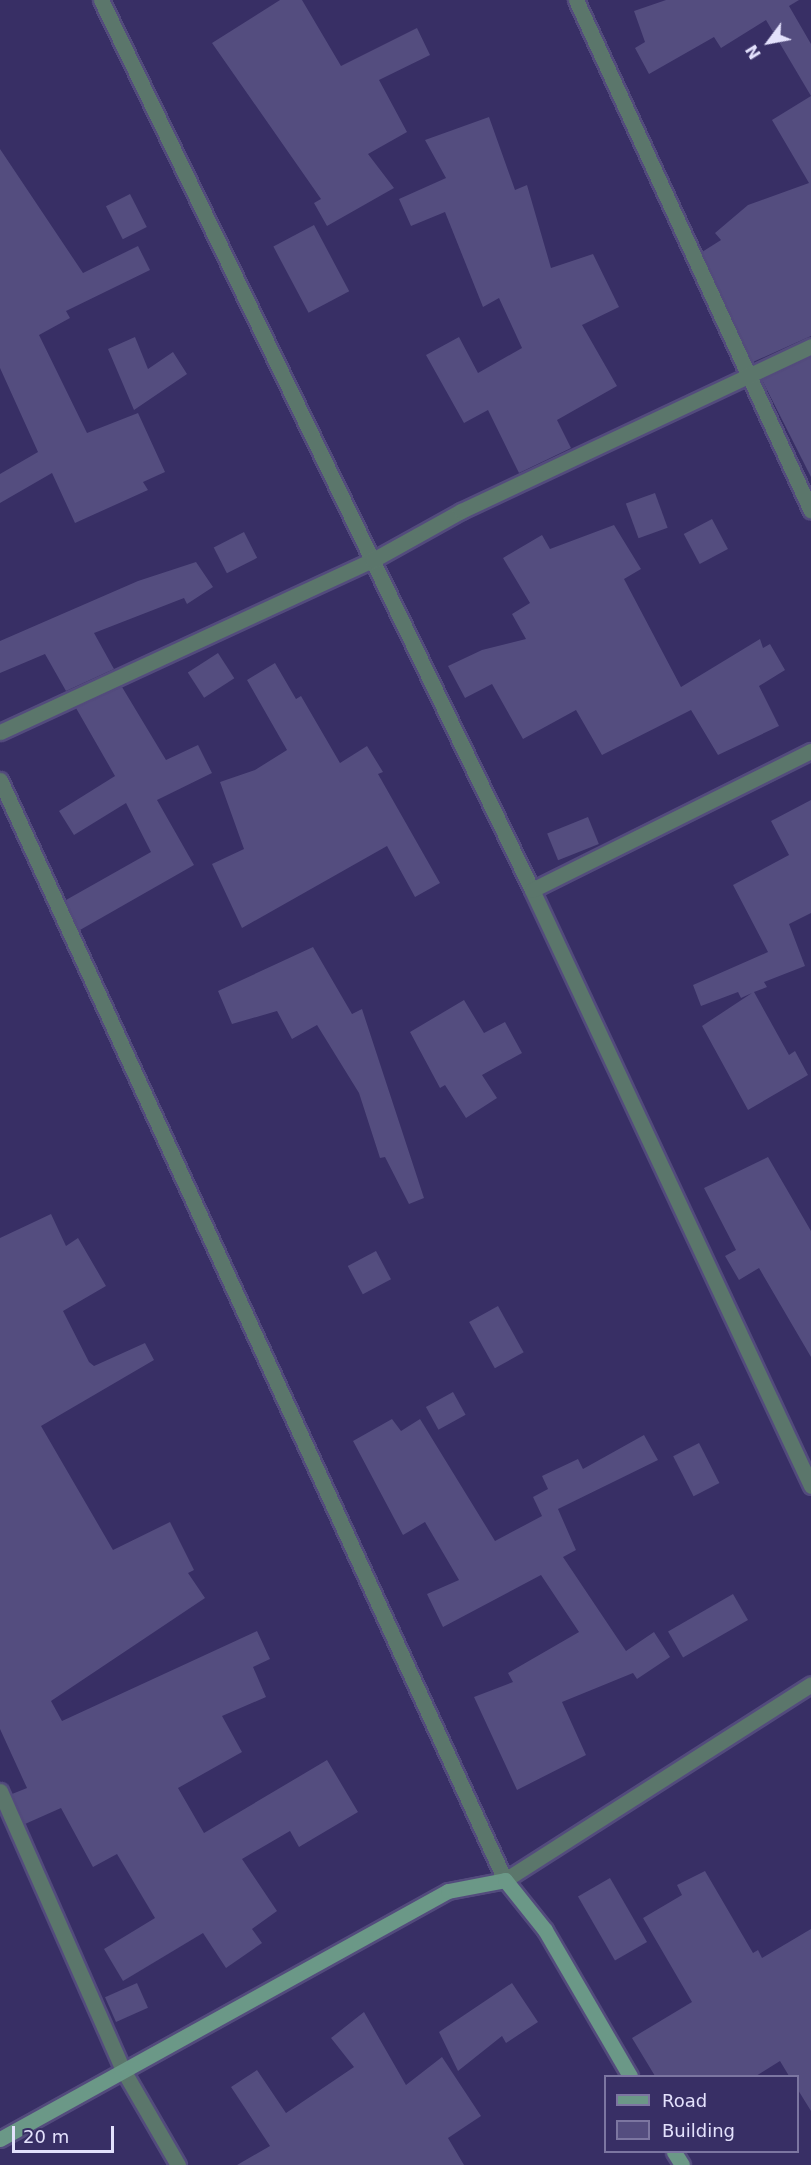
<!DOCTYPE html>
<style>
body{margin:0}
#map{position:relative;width:811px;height:2165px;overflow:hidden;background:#382f65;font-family:"DejaVu Sans",sans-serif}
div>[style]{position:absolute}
.building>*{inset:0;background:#544d7f;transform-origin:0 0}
.roads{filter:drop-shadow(2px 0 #534b7d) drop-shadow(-2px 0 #534b7d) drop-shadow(0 2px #534b7d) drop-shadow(0 -2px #534b7d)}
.street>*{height:15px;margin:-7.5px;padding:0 7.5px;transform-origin:7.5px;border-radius:7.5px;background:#5b766b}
.secondary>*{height:15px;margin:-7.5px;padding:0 7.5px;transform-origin:7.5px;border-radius:7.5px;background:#6b9887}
span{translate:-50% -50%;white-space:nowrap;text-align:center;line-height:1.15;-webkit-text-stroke:6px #382f65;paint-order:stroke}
.legend{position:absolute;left:604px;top:2075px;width:195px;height:78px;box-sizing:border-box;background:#382f65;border:2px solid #7c76a1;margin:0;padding:8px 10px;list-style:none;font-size:18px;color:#e3e1fc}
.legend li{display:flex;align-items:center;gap:12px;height:30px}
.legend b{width:30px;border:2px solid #7c76a1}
.north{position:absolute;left:739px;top:12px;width:60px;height:60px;-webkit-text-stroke:4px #382f65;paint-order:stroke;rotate:238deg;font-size:16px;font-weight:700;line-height:24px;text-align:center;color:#e3e1fc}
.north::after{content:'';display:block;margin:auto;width:21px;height:27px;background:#e3e1fc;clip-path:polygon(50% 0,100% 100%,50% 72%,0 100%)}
.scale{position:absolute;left:12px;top:2126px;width:102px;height:27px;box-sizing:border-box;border:3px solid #e3e1fc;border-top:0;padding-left:8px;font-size:18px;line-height:21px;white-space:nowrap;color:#e3e1fc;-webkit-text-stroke:4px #382f65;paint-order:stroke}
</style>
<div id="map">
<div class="building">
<div style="clip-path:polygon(280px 0,302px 0,341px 66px,417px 28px,430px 55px,379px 80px,407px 132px,368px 154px,394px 188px,327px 226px,314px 203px,321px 199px,212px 43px)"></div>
<div style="clip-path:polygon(666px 0,799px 0,789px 6px,811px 44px,811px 336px,753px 362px,702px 252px,721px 240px,715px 233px,748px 205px,809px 183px,772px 120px,811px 96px,766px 20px,721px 48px,714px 37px,649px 74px,635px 48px,645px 42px,634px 11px)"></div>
<div style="clip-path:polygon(489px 117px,515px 190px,527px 185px,551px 268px,593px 254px,619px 307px,582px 325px,617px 386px,557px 420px,571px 448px,519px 473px,488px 410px,464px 423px,426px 355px,459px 337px,478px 373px,522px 348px,499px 298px,483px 307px,445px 212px,411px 226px,399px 199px,446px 178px,425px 140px)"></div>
<div style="clip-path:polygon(0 149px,83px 273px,138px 246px,150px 270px,66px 311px,70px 318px,39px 335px,87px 433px,138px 413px,165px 472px,143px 482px,148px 490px,75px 523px,52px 473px,0 503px,0 474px,38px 452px,0 368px)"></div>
<div style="left:130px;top:194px;width:37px;height:27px;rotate:63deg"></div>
<div style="left:314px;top:225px;width:75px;height:46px;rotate:62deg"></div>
<div style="clip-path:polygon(135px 337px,148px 369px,173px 352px,187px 374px,134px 410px,108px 349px)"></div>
<div style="clip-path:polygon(811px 357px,811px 477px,762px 380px)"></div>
<div style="left:655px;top:493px;width:37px;height:31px;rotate:70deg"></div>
<div style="left:712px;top:519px;width:34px;height:32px;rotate:62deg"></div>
<div style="clip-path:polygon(614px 525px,641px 569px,624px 579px,681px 687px,760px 639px,763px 648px,770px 644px,785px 670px,759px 686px,779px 726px,718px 755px,691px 710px,602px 755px,576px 710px,523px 739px,492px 684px,465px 698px,448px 666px,482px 650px,526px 639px,512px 614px,530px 603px,503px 558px,542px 535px,550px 549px)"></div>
<div style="left:244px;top:532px;width:29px;height:34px;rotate:63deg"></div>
<div style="clip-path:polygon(196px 562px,213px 587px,187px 604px,184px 598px,94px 633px,114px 669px,66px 691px,45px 654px,0 673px,0 641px,138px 581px)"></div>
<div style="left:218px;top:653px;width:30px;height:36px;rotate:57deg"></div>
<div style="clip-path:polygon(275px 663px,296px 699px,301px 696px,340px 763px,367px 746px,383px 772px,378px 774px,440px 883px,415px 897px,387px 846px,242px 928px,212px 864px,244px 849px,220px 782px,255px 770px,287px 750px,247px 680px)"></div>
<div style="clip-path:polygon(122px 687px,166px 760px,198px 745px,212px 773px,157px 800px,194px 865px,80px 930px,66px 900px,151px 852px,126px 803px,74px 835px,59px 811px,115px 776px,76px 708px)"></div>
<div style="clip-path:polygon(811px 800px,811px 913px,789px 924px,805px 966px,764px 982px,767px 987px,754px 992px,789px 1055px,795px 1051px,808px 1075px,748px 1110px,702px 1026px,752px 993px,741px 998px,738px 992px,701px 1006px,693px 985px,768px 952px,733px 885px,789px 855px,771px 821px)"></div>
<div style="left:588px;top:817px;width:29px;height:44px;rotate:68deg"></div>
<div style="clip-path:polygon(313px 947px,352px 1014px,362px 1009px,424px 1198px,409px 1204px,385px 1157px,380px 1158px,359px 1093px,317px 1025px,292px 1039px,277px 1011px,232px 1024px,218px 991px)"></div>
<div style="clip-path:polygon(464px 1000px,484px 1033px,505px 1022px,522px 1053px,482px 1075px,497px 1098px,466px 1118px,445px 1085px,440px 1088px,410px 1032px)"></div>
<div style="clip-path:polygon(768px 1157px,811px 1231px,811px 1357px,759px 1268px,739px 1280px,725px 1256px,736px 1250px,704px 1188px)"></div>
<div style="clip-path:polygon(51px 1214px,66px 1246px,78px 1238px,106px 1286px,63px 1311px,89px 1362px,94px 1366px,145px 1343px,154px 1360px,41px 1426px,113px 1550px,170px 1522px,194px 1570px,188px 1573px,205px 1598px,51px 1701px,62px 1721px,257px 1631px,270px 1659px,253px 1667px,266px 1697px,222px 1716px,242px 1752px,178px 1788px,204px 1833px,327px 1760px,358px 1812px,299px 1847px,290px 1831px,242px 1859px,277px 1911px,252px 1929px,262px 1943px,226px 1968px,203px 1933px,123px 1981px,104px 1949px,155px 1918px,117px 1854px,93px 1867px,61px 1808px,25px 1824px,12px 1794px,27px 1788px,0 1729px,0 1238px)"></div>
<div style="left:376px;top:1251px;width:32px;height:32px;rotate:62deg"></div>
<div style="left:498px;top:1306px;width:53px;height:33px;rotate:61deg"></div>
<div style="left:453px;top:1392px;width:26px;height:31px;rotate:61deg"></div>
<div style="clip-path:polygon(392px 1419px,401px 1431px,420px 1419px,495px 1541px,542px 1516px,533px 1497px,548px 1489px,542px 1476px,578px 1459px,583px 1469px,644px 1435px,658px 1460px,558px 1509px,576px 1550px,563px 1557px,626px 1651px,654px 1632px,670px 1657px,637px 1679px,633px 1673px,562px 1702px,586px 1755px,517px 1790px,474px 1697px,513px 1682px,508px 1673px,579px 1632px,541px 1575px,443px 1627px,427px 1594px,459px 1580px,425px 1522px,403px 1535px,353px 1441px)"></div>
<div style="left:699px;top:1443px;width:45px;height:29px;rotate:63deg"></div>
<div style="left:733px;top:1594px;width:30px;height:75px;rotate:60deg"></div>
<div style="clip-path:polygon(705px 1871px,753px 1953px,758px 1950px,762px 1958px,811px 1929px,811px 2111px,798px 2090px,798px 2076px,789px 2076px,780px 2061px,756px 2076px,655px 2076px,632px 2038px,692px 2002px,643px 1918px,682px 1895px,677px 1885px)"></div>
<div style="left:610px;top:1878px;width:74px;height:37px;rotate:60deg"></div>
<div style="left:137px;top:1983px;width:27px;height:35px;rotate:66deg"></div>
<div style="clip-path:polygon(512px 1983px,538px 2022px,506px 2043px,502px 2036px,458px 2071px,439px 2032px)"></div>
<div style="clip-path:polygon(364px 2012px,406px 2085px,442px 2057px,481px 2116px,448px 2138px,464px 2165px,237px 2165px,270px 2146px,231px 2087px,257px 2070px,286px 2113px,354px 2067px,331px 2038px)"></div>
</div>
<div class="roads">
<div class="street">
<div style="left:101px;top:0;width:989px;rotate:64.16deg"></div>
<div style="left:532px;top:890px;width:658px;rotate:64.91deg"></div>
<div style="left:576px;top:0;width:562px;rotate:65.3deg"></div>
<div style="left:0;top:732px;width:411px;rotate:-24.8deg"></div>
<div style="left:373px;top:560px;width:101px;rotate:-29.1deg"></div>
<div style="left:461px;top:511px;width:387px;rotate:-25.2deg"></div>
<div style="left:0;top:780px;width:1210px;rotate:65.34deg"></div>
<div style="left:505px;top:1880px;width:363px;rotate:-32.6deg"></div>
<div style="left:532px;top:890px;width:312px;rotate:-26.5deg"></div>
<div style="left:0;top:1791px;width:305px;rotate:66.2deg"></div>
<div style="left:123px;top:2070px;width:110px;rotate:59.9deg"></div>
</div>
<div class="secondary">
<div style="left:0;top:2139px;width:512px;rotate:-28.97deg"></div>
<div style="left:448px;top:1891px;width:58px;rotate:-10.9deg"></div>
<div style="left:505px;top:1880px;width:64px;rotate:51.3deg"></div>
<div style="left:545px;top:1930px;width:169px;rotate:59.8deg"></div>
<div style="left:674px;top:2152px;width:15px;rotate:58deg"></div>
</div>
</div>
<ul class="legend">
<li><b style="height:8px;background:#6b9887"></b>Road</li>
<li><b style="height:16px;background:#544d7f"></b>Building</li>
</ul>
<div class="north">N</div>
<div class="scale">20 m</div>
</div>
